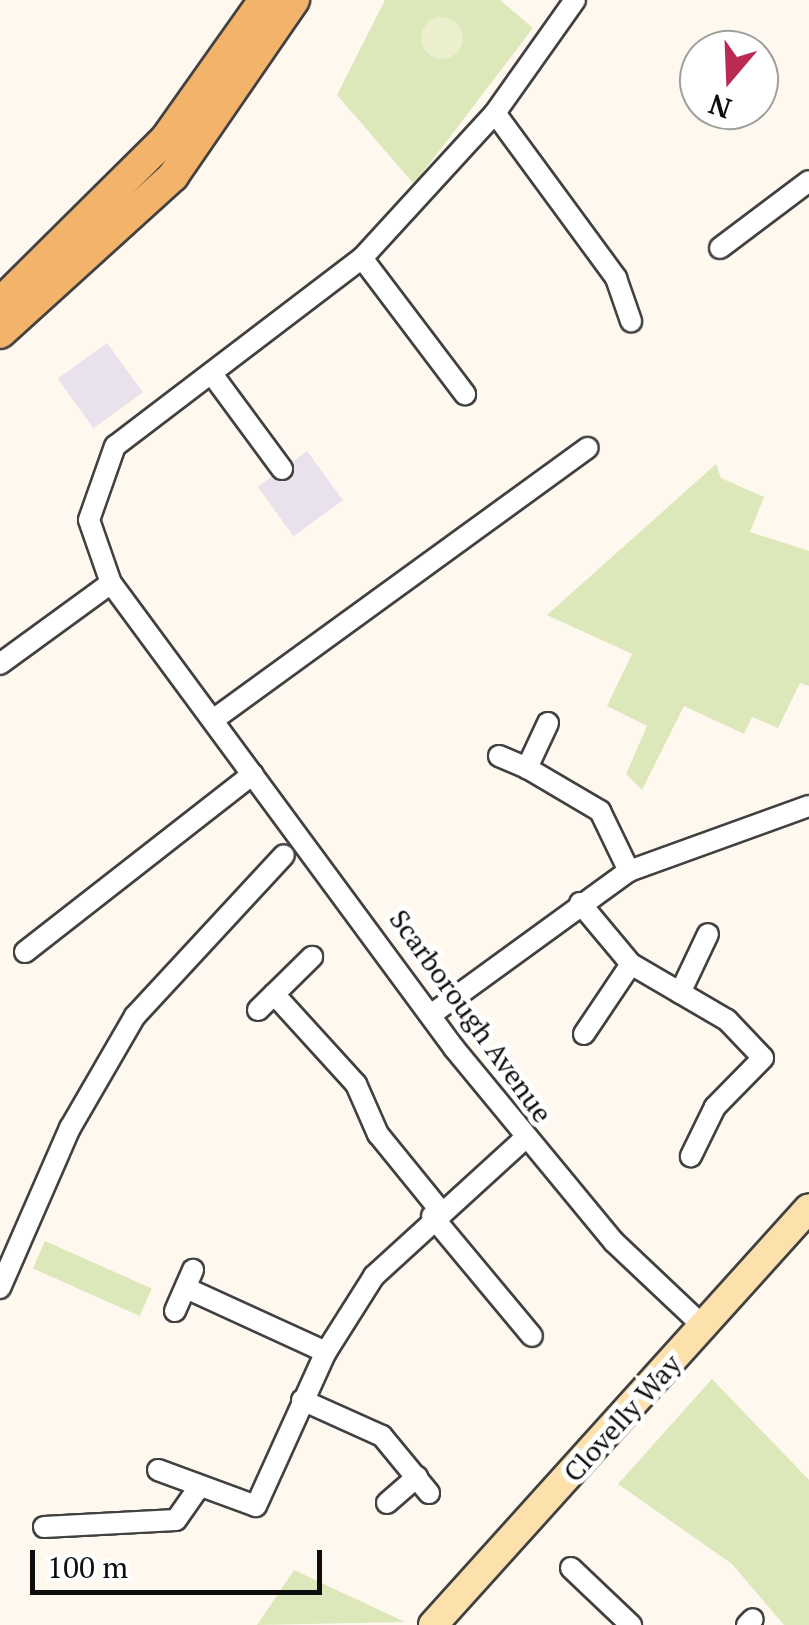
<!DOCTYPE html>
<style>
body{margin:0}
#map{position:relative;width:809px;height:1625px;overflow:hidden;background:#fef8ef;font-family:"PT Serif",serif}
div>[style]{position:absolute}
.industrial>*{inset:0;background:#e9e2ec;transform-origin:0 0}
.green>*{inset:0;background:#dce8ba;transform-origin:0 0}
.pitch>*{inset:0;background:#ebefcb}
.round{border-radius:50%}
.roads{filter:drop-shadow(2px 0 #414141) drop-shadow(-2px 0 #414141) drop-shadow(0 2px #414141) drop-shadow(0 -2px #414141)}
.street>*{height:20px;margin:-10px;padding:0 10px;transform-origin:10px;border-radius:10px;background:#fff}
.secondary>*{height:28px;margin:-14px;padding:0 14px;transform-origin:14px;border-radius:14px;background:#fce1ad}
.primary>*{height:30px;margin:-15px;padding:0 15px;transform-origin:15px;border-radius:15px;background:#f3b36a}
span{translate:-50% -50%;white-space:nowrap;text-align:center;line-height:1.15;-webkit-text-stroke:10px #fff;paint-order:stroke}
.street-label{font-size:28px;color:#0e0e0e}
.north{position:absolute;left:679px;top:30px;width:100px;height:100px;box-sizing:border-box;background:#fff;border:2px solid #9f9f9f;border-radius:50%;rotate:199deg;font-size:28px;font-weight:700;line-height:40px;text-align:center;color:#0e0e0e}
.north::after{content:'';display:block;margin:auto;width:35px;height:45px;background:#b92b52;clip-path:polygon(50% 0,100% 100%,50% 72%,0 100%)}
.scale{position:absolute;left:30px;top:1550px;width:292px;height:45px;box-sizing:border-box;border:5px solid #0e0e0e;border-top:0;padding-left:12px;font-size:30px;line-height:35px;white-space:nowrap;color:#0e0e0e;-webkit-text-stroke:8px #fff;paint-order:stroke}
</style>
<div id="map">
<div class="industrial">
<div style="left:107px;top:343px;width:61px;height:61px;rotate:54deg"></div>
<div style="left:307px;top:451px;width:61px;height:61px;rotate:54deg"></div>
</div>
<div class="green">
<div style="clip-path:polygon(385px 0,500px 0,533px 28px,414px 184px,337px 95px)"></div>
<div style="clip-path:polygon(716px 464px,721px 478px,764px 497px,750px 532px,809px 551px,809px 686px,800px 683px,778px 728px,752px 717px,744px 734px,684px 706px,642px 790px,626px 774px,647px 726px,607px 706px,632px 654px,547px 615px)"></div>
<div style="left:45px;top:1241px;width:117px;height:30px;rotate:24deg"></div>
<div style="clip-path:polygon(712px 1379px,809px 1480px,809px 1625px,784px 1625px,732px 1564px,618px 1484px)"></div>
<div style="clip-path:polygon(294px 1570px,405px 1622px,257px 1625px)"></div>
</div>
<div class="pitch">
<div class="round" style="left:421px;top:17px;width:42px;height:42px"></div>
</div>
<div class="roads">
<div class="street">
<div style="left:575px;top:0;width:138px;rotate:125.3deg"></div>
<div style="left:495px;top:113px;width:197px;rotate:132.5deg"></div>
<div style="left:362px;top:258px;width:310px;rotate:142.7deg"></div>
<div style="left:115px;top:446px;width:78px;rotate:109.4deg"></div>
<div style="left:89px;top:520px;width:67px;rotate:70.8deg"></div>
<div style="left:111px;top:583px;width:578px;rotate:53.59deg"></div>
<div style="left:454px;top:1048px;width:251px;rotate:50.5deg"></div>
<div style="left:614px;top:1242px;width:124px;rotate:43.4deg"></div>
<div style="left:495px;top:113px;width:205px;rotate:53.7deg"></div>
<div style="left:616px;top:278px;width:46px;rotate:70.8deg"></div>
<div style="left:720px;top:248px;width:111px;rotate:-37deg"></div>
<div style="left:362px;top:258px;width:171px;rotate:52.9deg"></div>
<div style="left:212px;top:374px;width:118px;rotate:53.6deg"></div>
<div style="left:0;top:664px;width:137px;rotate:-36.1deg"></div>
<div style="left:213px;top:720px;width:463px;rotate:-36deg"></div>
<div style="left:548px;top:723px;width:50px;rotate:115deg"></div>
<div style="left:527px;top:768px;width:85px;rotate:30.5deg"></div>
<div style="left:600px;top:811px;width:67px;rotate:64.2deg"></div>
<div style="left:499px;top:756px;width:30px;rotate:23deg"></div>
<div style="left:580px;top:903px;width:80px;rotate:50.1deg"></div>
<div style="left:631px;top:964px;width:111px;rotate:30.3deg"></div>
<div style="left:727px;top:1020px;width:52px;rotate:46.5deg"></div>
<div style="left:763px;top:1058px;width:69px;rotate:134.4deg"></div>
<div style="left:715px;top:1107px;width:55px;rotate:116.1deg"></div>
<div style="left:25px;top:952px;width:289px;rotate:-38deg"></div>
<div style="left:680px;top:993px;width:65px;rotate:-64.6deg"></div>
<div style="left:274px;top:994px;width:122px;rotate:47.7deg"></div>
<div style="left:356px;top:1084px;width:55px;rotate:66.3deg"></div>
<div style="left:378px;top:1134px;width:97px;rotate:50.9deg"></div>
<div style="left:258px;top:1010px;width:76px;rotate:-44.5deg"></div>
<div style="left:432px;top:1014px;width:243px;rotate:-36deg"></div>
<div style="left:629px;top:871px;width:191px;rotate:-19.9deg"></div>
<div style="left:584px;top:1034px;width:84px;rotate:-56.1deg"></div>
<div style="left:432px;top:1216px;width:156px;rotate:50.2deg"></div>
<div style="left:0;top:1288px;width:175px;rotate:-66.4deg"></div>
<div style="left:70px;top:1128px;width:129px;rotate:-59.9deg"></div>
<div style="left:135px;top:1016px;width:219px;rotate:-47.2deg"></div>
<div style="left:186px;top:1288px;width:154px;rotate:24.6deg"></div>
<div style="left:175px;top:1311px;width:45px;rotate:-66.3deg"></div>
<div style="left:302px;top:1400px;width:88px;rotate:24.2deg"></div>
<div style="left:382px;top:1436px;width:74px;rotate:50.5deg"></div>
<div style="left:158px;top:1470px;width:104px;rotate:20.2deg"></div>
<div style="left:256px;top:1506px;width:169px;rotate:-65.6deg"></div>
<div style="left:326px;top:1352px;width:90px;rotate:-57.7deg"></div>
<div style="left:374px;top:1276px;width:205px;rotate:-42.4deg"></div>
<div style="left:387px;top:1503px;width:40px;rotate:-41deg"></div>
<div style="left:44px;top:1527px;width:132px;rotate:-3deg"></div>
<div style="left:176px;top:1520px;width:40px;rotate:-55.1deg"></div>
<div style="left:571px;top:1568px;width:83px;rotate:43.5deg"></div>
<div style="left:747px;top:1625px;width:8px;rotate:-45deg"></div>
</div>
<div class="secondary">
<div style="left:433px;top:1625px;width:561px;rotate:-47.96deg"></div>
</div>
<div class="primary">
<div style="left:0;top:303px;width:232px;rotate:-44.7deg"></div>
<div style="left:165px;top:140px;width:171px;rotate:-54.7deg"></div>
<div style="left:0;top:333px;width:234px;rotate:-42.2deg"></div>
<div style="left:173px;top:176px;width:214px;rotate:-55.5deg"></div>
</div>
</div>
<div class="street-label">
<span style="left:471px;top:1016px;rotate:54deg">Scarborough Avenue</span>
<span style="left:622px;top:1418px;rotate:-48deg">Clovelly Way</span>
</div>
<div class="north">N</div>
<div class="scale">100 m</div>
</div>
